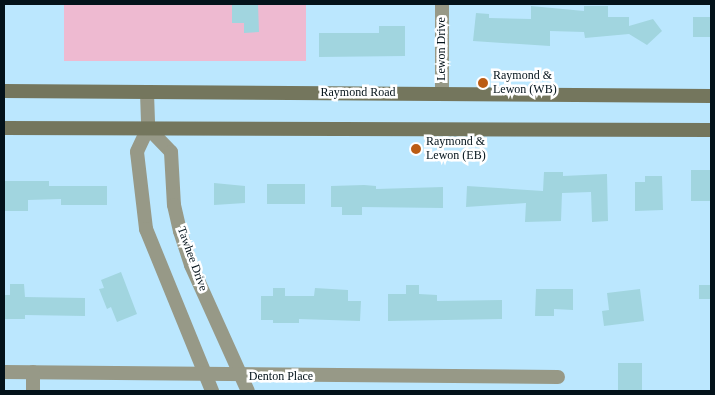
<!DOCTYPE html>
<style>
body{margin:0}
#map{position:relative;width:715px;height:395px;overflow:hidden;background:#bbe7fe;font-family:"Times New Roman",serif}
div>[style]{position:absolute}
.green>*{inset:0;background:#eebad1;transform-origin:0 0}
.building>*{inset:0;background:#a1d5df;transform-origin:0 0}
.minor>*{height:14px;margin:-7px;padding:0 7px;transform-origin:7px;border-radius:7px;background:#979987}
.secondary>*{height:14px;margin:-7px;padding:0 7px;transform-origin:7px;border-radius:7px;background:#74765d}
.dots>*{width:14px;height:14px;translate:-50% -50%;box-sizing:border-box;border:2px solid #fff;border-radius:50%}
span{translate:-50% -50%;white-space:nowrap;text-align:center;line-height:1.15;-webkit-text-stroke:5px #fff;paint-order:stroke}
.street-label{font-size:12px;color:#03121a}
.poi-label{font-size:12px;color:#03121a}
.left{translate:0 -50%;text-align:left}
.frame{position:absolute;inset:0;border:5px solid #03121a;pointer-events:none}
</style>
<div id="map">
<div class="green">
<div style="left:64px;top:4px;width:242px;height:57px"></div>
</div>
<div class="building">
<div style="clip-path:polygon(232px 4px,258px 4px,259px 32px,244px 33px,244px 23px,232px 23px)"></div>
<div style="clip-path:polygon(531px 6px,584px 11px,584px 6px,608px 6px,608px 17px,629px 17px,629px 26px,653px 19px,662px 31px,647px 45px,629px 34px,585px 38px,584px 32px,550px 31px,550px 46px,473px 41px,476px 13px,489px 14px,489px 18px,531px 19px)"></div>
<div style="left:693px;top:17px;width:18px;height:20px"></div>
<div style="clip-path:polygon(379px 26px,405px 26px,405px 56px,319px 57px,319px 33px,379px 33px)"></div>
<div style="left:711px;top:170px;width:31px;height:20px;rotate:90deg"></div>
<div style="clip-path:polygon(544px 172px,563px 172px,563px 176px,607px 174px,608px 221px,592px 222px,591px 192px,562px 193px,561px 221px,525px 222px,526px 203px,466px 207px,467px 186px,543px 191px)"></div>
<div style="clip-path:polygon(645px 176px,662px 176px,663px 210px,635px 211px,635px 182px,645px 182px)"></div>
<div style="clip-path:polygon(4px 181px,49px 181px,49px 186px,107px 186px,107px 205px,61px 205px,61px 199px,28px 200px,28px 211px,4px 211px)"></div>
<div style="clip-path:polygon(214px 183px,245px 186px,245px 203px,214px 205px)"></div>
<div style="left:267px;top:184px;width:38px;height:20px"></div>
<div style="clip-path:polygon(364px 185px,376px 186px,376px 189px,443px 187px,443px 208px,362px 207px,362px 215px,342px 215px,342px 207px,331px 207px,331px 186px)"></div>
<div style="clip-path:polygon(121px 272px,137px 314px,117px 322px,111px 307px,107px 309px,99px 289px,104px 288px,101px 280px)"></div>
<div style="clip-path:polygon(10px 284px,24px 284px,25px 297px,85px 298px,85px 316px,25px 315px,25px 319px,4px 319px,4px 295px,10px 295px)"></div>
<div style="clip-path:polygon(406px 285px,419px 285px,419px 294px,437px 295px,437px 301px,502px 300px,502px 319px,388px 321px,388px 294px,406px 294px)"></div>
<div style="left:699px;top:285px;width:12px;height:14px"></div>
<div style="clip-path:polygon(273px 288px,285px 288px,285px 296px,314px 296px,315px 288px,348px 290px,348px 301px,361px 301px,360px 321px,299px 319px,299px 323px,273px 323px,273px 320px,261px 320px,261px 296px,273px 296px)"></div>
<div style="clip-path:polygon(536px 289px,573px 289px,573px 310px,554px 309px,554px 316px,535px 316px)"></div>
<div style="clip-path:polygon(640px 289px,644px 321px,604px 326px,602px 311px,609px 310px,607px 293px)"></div>
<div style="left:618px;top:363px;width:24px;height:28px"></div>
</div>
<div class="minor">
<div style="left:442px;top:4px;width:90px;rotate:90deg"></div>
<div style="left:147px;top:93px;width:35px;rotate:88deg"></div>
<div style="left:148px;top:128px;width:26px;rotate:115deg"></div>
<div style="left:137px;top:152px;width:78px;rotate:83.3deg"></div>
<div style="left:146px;top:229px;width:175px;rotate:67.8deg"></div>
<div style="left:148px;top:128px;width:33px;rotate:46deg"></div>
<div style="left:171px;top:152px;width:53px;rotate:86.8deg"></div>
<div style="left:174px;top:205px;width:27px;rotate:77deg"></div>
<div style="left:180px;top:231px;width:36px;rotate:72deg"></div>
<div style="left:191px;top:265px;width:138px;rotate:65.7deg"></div>
<div style="left:4px;top:372px;width:554px;rotate:0.52deg"></div>
<div style="left:33px;top:391px;width:19px;rotate:-90deg"></div>
</div>
<div class="secondary">
<div style="left:4px;top:91px;width:707px;rotate:0.41deg"></div>
<div style="left:4px;top:128px;width:707px;rotate:0.16deg"></div>
</div>
<div class="dots">
<div style="left:483px;top:83px;background:#bb5c14"></div>
<div style="left:416px;top:149px;background:#bb5c14"></div>
</div>
<div class="street-label">
<span style="left:442px;top:49px;rotate:-90deg">Lewon Drive</span>
<span style="left:358px;top:93px">Raymond Road</span>
<span style="left:192px;top:259px;rotate:70deg">Tawhee Drive</span>
<span style="left:281px;top:377px">Denton Place</span>
</div>
<div class="poi-label">
<span class="left" style="left:493px;top:83px">Raymond &amp;<br>Lewon (WB)</span>
<span class="left" style="left:426px;top:149px">Raymond &amp;<br>Lewon (EB)</span>
</div>
<div class="frame"></div>
</div>
